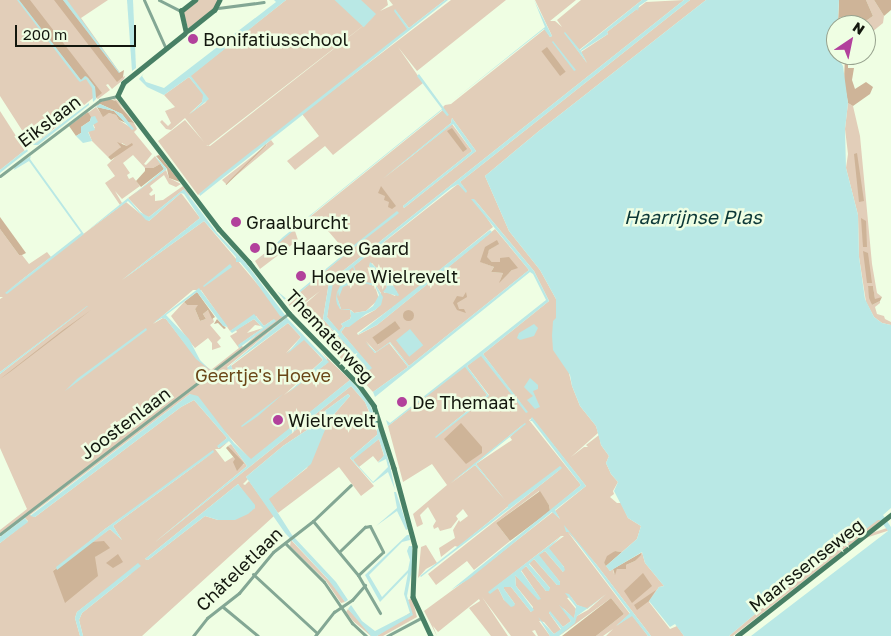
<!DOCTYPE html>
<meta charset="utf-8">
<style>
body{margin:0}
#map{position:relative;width:891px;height:636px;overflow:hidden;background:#effee3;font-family:"Golos Text",sans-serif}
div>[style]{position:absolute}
.green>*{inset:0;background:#e2ceb9;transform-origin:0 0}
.forest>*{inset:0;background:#ceb498;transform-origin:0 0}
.round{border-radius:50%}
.water>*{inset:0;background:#b9e8e5;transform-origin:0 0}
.street>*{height:3px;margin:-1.5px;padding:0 1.5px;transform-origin:1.5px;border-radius:1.5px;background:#83a794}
.secondary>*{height:4.5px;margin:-2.25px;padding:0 2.25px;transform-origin:2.25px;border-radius:2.25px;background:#488065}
.dots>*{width:14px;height:14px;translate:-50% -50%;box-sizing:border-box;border:2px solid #effee3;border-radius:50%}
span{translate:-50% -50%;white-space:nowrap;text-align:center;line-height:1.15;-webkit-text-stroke:5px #effee3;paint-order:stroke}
.poi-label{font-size:18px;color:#13170e}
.left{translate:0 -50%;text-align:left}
.street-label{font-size:18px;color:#13170e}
.park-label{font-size:18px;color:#6a4617}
.water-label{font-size:19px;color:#0c3837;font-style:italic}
.north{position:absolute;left:826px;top:15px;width:50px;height:50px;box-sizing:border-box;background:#effee3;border:1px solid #97a28e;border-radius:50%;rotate:34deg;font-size:14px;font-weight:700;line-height:20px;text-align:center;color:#13170e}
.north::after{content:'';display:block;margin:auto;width:18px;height:22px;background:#b2419c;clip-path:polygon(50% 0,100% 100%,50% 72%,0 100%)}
.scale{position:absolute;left:15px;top:25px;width:121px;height:22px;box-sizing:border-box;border:2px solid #13170e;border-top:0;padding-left:6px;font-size:15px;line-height:18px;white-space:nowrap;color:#13170e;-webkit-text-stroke:4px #effee3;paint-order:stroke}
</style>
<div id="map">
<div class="green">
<div style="clip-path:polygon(0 0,108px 0,81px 18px,123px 77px,125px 76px,124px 79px,112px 89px,108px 84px,106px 85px,110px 90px,98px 99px,96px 98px,101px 93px,93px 98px,36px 143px,27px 138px,0 96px)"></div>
<div style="clip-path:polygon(199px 0,219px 0,218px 5px,191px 27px,188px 28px,183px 12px)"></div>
<div style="clip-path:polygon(evenodd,286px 0,387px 0,388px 5px,380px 11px,393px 5px,389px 0,445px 0,409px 28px,395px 10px,408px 29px,198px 195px,158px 141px,185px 120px,204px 142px,185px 118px,171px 130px,166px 129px,160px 122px,162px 120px,168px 126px,171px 123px,165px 111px,175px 107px,164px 95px,189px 77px,204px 95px,202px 102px,189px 114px,205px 103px,208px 99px,190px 76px,286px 0,377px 15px,210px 146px,206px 145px,208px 146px,377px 15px)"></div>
<div style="clip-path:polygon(451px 0,506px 0,417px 71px,398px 47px,423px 83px,333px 155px,325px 146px,295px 170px,287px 161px,319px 136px,302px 114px)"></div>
<div style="clip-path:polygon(evenodd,535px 0,576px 0,550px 21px,555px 21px,562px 27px,557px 20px,581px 0,642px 0,579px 50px,564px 32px,587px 63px,581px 52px,608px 34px,607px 32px,612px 28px,646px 2px,684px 0,329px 282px,323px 319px,367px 368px,359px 377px,296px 312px,320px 291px,294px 311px,287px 303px,347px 253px,323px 225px,318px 223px,312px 217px,295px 231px,298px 240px,260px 269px,255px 261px,443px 110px,448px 116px,443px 107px,445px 105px,451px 104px,545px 29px,550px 37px,552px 36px,535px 0,452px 118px,476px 151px,404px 208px,403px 206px,472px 151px,452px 124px,383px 179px,451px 123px,452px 118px)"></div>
<div style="clip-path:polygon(evenodd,690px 0,706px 0,539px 131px,485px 176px,509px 231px,540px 270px,556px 299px,556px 318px,572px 386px,580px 406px,596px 426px,598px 433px,571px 457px,584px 447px,588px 447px,586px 445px,599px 435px,601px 445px,609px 456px,606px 463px,611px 474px,618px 482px,613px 491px,614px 494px,610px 497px,617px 503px,621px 503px,628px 518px,641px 526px,637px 539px,622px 552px,615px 551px,604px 563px,610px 571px,613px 569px,614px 574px,617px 569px,635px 561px,642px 552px,645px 563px,664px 586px,659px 587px,649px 602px,670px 629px,677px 626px,684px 636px,651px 636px,596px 564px,567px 531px,630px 614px,616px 626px,632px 615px,648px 636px,606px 636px,613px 629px,603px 636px,596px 636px,624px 614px,611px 598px,559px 636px,577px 616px,588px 610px,606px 594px,587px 609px,577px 605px,571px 597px,567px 598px,576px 609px,574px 619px,563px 608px,571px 621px,563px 627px,550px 612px,549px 613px,561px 630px,554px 634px,544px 622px,539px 621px,550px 636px,538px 636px,535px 630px,532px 631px,536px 636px,511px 636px,482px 597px,508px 636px,491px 636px,469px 608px,480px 601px,479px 599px,438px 632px,433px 626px,437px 636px,424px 611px,469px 578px,553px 512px,560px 519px,555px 511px,586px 486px,532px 418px,529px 420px,581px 485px,550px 511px,549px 505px,539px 491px,496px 523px,510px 541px,474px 570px,467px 561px,436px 585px,428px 574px,562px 468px,517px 499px,458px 547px,455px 546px,441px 557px,439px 548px,455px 538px,453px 530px,459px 520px,460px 522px,468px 516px,463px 509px,456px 516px,458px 519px,451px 528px,440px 531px,438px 527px,434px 529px,433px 526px,436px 521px,428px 507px,420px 515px,423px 524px,417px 527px,413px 514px,447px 485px,432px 464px,403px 482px,388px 426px,465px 366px,487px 395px,435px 437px,489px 395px,467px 366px,481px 355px,528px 413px,483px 354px,549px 301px,534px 271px,474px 199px,493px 227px,400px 302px,360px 331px,357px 333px,358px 335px,377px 325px,495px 229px,529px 270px,409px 366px,390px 342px,376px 352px,366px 341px,375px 353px,389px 343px,408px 367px,373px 392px,360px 378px,371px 368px,341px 332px,345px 327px,375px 310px,380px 305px,381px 293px,375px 284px,366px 283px,375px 286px,379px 299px,366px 311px,354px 313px,351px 310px,341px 309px,337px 297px,340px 309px,350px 310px,351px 316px,350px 319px,341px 324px,343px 326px,339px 332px,327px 317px,332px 283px,458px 184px,467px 192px,460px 182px,690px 0,498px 244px,489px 250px,486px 257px,492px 262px,500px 262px,512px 270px,500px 281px,503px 273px,491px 272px,494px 267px,481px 262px,488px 246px,498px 244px,690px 0,372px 263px,397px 292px,395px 296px,387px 292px,384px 293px,387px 287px,384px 280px,369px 266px,372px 263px,690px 0,395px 321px,378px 345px,373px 338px,395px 321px,690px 0,525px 423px,510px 437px,512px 440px,476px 464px,505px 500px,475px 465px,450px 484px,525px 423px,690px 0,561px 536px,564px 536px,548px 548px,564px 567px,563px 572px,545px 551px,538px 555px,560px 582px,557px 585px,534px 559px,529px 563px,550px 588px,546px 591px,526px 566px,521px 570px,540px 598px,515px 575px,516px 586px,533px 607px,531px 612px,511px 587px,504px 587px,504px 589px,515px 604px,504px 600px,498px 588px,489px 592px,561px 536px)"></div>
<div style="clip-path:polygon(866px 0,874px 0,884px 16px,883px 23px,866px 37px,866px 25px,860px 25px,873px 16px)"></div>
<div style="clip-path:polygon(109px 99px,115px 99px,118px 101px,134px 123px,137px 129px,134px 132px,152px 154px,144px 164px,146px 165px,155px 156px,160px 164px,153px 168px,145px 168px,133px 155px,123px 163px,130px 173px,127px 175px,129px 179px,133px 177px,140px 186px,122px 199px,115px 191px,122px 203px,120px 205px,105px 183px,115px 176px,107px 165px,127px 146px,122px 143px,120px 149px,108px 157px,92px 141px,88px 131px,95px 128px,88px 113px,96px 107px,103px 116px,109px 113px,116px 115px,119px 120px,133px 129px,128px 122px,133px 123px,122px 107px,113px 99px)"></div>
<div style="clip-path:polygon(848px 103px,853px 106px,860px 136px,872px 264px,877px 293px,882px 297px,875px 300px,873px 286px,868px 286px,872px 305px,880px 301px,880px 303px,875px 307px,877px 314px,884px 316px,885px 319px,891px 322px,891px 325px,882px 323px,874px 317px,866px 302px,859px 257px,858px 215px,846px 168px,848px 154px,845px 129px)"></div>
<div style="clip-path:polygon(0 111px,25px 150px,0 170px)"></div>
<div style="clip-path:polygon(271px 140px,274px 144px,226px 184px,222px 180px,267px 145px,266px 144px)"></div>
<div style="clip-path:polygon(166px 170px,169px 178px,181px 184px,176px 187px,169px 184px,164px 175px,150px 186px,153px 190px,149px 194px,151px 196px,155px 194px,155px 201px,163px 200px,183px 186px,191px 197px,183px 190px,149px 217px,145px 216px,128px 198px)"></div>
<div style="clip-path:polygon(evenodd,181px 193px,200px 218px,122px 280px,204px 221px,286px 318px,227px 367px,234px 373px,231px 366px,288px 323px,301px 337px,286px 353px,304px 339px,323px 360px,284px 395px,326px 364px,327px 359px,321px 352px,350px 380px,251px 460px,190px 394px,30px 515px,35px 517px,181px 407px,194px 400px,227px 438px,218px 446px,218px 448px,229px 441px,220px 449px,215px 449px,225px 462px,233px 457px,244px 465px,228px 446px,231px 444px,247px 466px,154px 543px,351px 386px,365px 402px,378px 434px,350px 458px,374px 486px,361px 496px,339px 467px,278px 513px,268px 499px,307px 468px,329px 420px,350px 396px,348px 394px,326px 410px,307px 430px,283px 446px,246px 477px,248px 479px,243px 484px,245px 485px,249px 481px,274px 516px,142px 636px,83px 636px,79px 620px,82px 613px,132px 573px,108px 588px,77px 612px,75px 618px,80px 636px,0 636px,0 543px,28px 521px,25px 518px,0 537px,0 530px,27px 509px,0 448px,0 374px,88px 306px,0 372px,0 299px,3px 297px,0 297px,0 229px,19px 255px,22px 255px,29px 264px,47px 252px,51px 257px,6px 292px,126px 202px,149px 221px,181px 193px,193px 290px,201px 290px,230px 331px,256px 316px,264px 326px,274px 319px,243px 347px,240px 344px,263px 328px,247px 333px,255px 325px,261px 326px,254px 319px,236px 330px,237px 332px,230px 336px,239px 348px,211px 370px,197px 359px,166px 319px,163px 318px,153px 324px,193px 290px,181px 193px,214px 452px,113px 526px,122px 540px,110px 529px,92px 542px,104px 542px,95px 557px,53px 571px,105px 529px,214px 452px,181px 193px,238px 484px,255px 508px,218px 520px,205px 516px,148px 560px,145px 559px,238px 484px)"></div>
<div style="clip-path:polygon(184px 302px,187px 305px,199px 305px,195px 309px,200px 321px,206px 319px,203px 314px,208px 310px,211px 312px,214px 322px,210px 325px,221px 338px,217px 342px,221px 347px,212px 350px,212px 343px,208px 338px,195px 348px,190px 342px,171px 316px)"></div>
<div style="clip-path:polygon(379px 439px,384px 456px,378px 462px,373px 456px,359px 467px,353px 460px,354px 458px)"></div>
<div style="clip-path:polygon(878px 519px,881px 520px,874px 526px,733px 636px,729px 636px,774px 598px)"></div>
<div style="left:887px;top:528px;width:3px;height:178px;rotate:72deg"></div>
<div style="clip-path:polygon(291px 540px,337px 589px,345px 602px,341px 603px,326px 581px,290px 546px)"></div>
<div style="clip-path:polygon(426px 545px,437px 563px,426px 569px,418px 578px,421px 547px)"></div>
<div style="clip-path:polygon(412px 598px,417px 617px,383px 636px,377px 636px,411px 612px,408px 600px)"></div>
<div style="clip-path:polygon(348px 609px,371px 633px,371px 636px,353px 621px,346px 612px)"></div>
</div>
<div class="forest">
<div style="clip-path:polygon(19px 0,30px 0,102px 93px,96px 98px,95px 87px,88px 78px,86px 76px,81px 80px)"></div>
<div style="clip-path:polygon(54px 0,63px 0,119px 73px,124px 70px,123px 77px,117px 82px)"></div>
<div style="clip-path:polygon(839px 0,866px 0,873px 16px,860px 25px,838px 25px)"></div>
<div style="clip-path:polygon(874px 0,891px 0,891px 10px,884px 16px)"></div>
<div style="left:547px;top:47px;width:31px;height:7px;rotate:53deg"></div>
<div style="clip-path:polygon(845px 56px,848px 56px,848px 68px,854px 68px,852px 80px,855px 89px,866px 82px,873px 87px,870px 94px,853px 106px,848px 103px,844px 81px)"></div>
<div style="clip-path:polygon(109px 99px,116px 101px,134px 123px,128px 122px,122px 114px,109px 108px,100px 104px,95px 107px,100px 102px)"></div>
<div style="clip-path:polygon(97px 107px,114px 111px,126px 123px,119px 120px,116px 115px,109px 113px,103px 117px)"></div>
<div style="clip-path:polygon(88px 112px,91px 117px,90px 121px,81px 127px,81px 133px,76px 136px,69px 126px)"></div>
<div style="clip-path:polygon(452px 128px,467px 149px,463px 152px,447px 131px)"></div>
<div style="clip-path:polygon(117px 142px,127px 146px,132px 143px,133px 145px,111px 160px,108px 157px,121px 147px)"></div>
<div style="left:266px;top:144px;width:1px;height:57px;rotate:45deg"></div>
<div style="clip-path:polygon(857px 153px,864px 201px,859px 202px,854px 154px)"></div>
<div style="clip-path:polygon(159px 155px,180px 182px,169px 178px,167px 169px,156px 156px)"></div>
<div style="clip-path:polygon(155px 156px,164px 169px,141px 187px,136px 181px,145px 171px,145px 168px,153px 168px,160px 164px)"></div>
<div style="clip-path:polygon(381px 186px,396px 206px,392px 209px,388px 207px,389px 202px,384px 200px,385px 196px,378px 193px)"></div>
<div style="clip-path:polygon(0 217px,26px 253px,22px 255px,19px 255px,0 229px)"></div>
<div style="clip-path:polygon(861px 218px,866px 221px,867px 247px,863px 247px)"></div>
<div style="clip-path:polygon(497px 240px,499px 244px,489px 250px,487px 257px,492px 262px,500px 262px,500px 258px,509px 257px,518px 268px,512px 270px,499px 283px,503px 273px,491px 272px,494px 267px,480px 262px,485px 247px)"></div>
<div style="clip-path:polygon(863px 251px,868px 253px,872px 283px,867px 283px)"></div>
<div style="clip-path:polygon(868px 286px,873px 286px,875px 299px,882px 297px,880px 301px,872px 305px,869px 298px)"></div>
<div style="clip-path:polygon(197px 292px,215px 317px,226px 328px,224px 329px,218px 323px,214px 324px,217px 319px,215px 317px,212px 319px,208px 310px,203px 314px,206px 319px,200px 321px,195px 309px,198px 305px,187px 305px,184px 302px)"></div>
<div style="clip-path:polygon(466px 292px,467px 297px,457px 303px,459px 309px,464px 309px,466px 313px,457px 310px,453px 303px,457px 296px,463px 297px)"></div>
<div class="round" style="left:402.5px;top:309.5px;width:11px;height:11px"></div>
<div style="clip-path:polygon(91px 310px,10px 372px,0 379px,63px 330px)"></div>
<div style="left:395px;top:321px;width:9px;height:28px;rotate:54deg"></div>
<div style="clip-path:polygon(461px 423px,482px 447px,482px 453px,466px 464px,444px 439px)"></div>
<div style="clip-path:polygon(228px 446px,244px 463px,237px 471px,233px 462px,235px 459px,226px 448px)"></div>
<div style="clip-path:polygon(540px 491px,549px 505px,550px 511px,510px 541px,496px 523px)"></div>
<div style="clip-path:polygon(104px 541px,110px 548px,95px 557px,98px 576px,65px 603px,53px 571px,92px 542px)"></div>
<div style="clip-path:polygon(615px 551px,622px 552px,606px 566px,604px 563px,607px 556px)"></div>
<div style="clip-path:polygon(641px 553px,641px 555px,635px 561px,626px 565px,626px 569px,617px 569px,615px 575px,613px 569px)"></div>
<div style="clip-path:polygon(118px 554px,123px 562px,113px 568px,106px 563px)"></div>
<div style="clip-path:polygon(643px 573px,652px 586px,632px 603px,624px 591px)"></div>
<div style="clip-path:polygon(656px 590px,649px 601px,637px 610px,634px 605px)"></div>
<div style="clip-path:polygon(611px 598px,624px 614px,596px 636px,562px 636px)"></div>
</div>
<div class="water">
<div style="clip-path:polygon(17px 0,19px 0,81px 80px,85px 76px,88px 78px,95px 87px,96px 99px,93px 102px,92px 88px,86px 79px,80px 82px,78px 80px)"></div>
<div style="clip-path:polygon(63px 0,67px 0,120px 73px,119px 73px)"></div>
<div style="clip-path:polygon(127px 0,133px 0,136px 68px,132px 71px)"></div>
<div style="clip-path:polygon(274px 0,286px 0,191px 76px,209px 99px,189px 115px,202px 102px,203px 95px,189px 77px,164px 95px,147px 87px,139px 79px,144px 73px,142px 76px,146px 82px,164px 88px,276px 2px)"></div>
<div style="clip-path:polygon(445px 0,448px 0,200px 196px,199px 194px,219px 177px,407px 29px,394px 11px,395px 9px,409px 28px)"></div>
<div style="clip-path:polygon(534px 0,552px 36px,550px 37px,544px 29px,450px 103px,545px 27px)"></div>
<div style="clip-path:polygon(642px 0,648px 0,639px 6px,638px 11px,637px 9px,612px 28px,607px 32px,608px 34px,581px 51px,587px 63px,564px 33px,565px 32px,580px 50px)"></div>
<div style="clip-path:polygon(684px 0,690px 0,460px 182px,467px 191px,466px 193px,458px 184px,451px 188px,354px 266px,358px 279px,354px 278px,355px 272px,353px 267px,333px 283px,327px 317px,339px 331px,343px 326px,341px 324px,350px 319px,351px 316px,350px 310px,340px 309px,337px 304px,336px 299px,337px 292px,340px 286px,353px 279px,356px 282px,343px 287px,339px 297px,338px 291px,337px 297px,341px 309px,349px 309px,354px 313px,366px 311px,373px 306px,379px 295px,375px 286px,359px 282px,357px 280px,375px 284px,383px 297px,381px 305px,375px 310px,366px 314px,349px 327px,345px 327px,341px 332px,372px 368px,360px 378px,360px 374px,367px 368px,323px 319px,329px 282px)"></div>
<div style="clip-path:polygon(706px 0,839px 0,836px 55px,843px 66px,848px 103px,845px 129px,846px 168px,858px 215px,859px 257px,865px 299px,874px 317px,882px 323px,891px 325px,891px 508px,883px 515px,891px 527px,891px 636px,751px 636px,888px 531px,880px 520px,878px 520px,774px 598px,729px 636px,684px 636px,675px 624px,670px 627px,649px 601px,659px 587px,664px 586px,645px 563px,642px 552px,610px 571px,606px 566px,637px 539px,641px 526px,628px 518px,614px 491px,618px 482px,611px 474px,606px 463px,609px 456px,601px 445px,596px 426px,580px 406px,572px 386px,570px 375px,553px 350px,552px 336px,553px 321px,556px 318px,556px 299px,540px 270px,509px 231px,485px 176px,539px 131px)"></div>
<div style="left:376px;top:14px;width:18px;height:216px;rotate:133deg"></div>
<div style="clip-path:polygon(553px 41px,576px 70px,574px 71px,552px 42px)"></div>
<div style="clip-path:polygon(419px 74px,449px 115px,447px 116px,442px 110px,315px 212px,258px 261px,283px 237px,442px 109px,417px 76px)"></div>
<div style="clip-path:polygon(89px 103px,89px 105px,38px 145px,34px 145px,29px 142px,27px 138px,36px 143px)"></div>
<div style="clip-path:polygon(100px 104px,122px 114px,134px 129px,132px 130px,114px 111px,96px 107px,88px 113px)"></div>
<div style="clip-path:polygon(95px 116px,98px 122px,93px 125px,95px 130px,88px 132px,92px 141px,83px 143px,76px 136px,81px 133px,81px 127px,90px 121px,91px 117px)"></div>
<div style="clip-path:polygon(452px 118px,476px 151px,404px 208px,403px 206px,472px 151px,453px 124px,382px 179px,451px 123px)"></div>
<div style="clip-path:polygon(21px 140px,28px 151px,0 173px,0 170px,25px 150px,20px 142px)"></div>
<div style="clip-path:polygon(31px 156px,30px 159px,84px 234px,7px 294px,5px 293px,81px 233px,29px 161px,14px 170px,15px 166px)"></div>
<div style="clip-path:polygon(155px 156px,167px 169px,132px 196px,164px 169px)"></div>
<div style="clip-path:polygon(184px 189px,217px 233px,245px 262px,288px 319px,329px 362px,288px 393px,323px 360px,322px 358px,304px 340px,287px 354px,301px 337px,288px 323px,231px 365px,234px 374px,227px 368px,286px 318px,280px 316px,250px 274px,240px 262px,236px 262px,236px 257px,204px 221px,122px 280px,200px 218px,184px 194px,181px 193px,149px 221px,146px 220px,128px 201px,87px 231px,128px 198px,140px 212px,149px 217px)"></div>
<div style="clip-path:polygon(471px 199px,474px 199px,534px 271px,549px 301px,483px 354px,528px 412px,526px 413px,481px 356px,467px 366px,489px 396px,436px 438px,435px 437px,487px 395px,465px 367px,388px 426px,386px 420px,390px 423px,546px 300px,533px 274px,530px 272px,375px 397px,373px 392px,408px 367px,390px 343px,375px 353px,365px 342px,376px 352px,390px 342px,409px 366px,529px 270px)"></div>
<div style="clip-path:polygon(397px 211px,399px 213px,351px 250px,349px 249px)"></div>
<div style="clip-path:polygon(490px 230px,492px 232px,377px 325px,357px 335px)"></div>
<div style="clip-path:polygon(344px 254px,345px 255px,287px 303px,277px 291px,288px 300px)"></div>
<div style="clip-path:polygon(370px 262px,391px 282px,399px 295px,398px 296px,383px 292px,387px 287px,384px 280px,369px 266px)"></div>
<div style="clip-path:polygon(230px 264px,232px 267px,204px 287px,203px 286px)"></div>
<div style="clip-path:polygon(199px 288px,228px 327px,223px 326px,197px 292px,166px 315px,189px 339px,200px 360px,211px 371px,196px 359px,166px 319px,162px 318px,153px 323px)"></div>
<div style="clip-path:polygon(87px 306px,88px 306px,0 374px,0 372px)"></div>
<div style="clip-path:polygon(254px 314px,264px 326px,274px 319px,276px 321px,239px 348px,238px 345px,263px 328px,254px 319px,232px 333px,230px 331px)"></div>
<div style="clip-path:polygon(534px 324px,538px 328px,534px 336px,520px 340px,517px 338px,519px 333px)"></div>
<div style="clip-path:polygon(146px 328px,147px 330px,65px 391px,77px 379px)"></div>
<div style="left:410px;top:329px;width:21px;height:18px;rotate:51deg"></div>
<div style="clip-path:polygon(530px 378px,538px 385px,538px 389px,533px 391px,540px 407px,535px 409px,527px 400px,533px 396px,524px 387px)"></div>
<div style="clip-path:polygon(350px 380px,368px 400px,378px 424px,375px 424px,365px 402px,351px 386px,154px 543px,247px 466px,229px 441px,219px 448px,217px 446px,227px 438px,194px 400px,181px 407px,35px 517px,30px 516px,190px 394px,198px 396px,234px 443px,251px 459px)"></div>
<div style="clip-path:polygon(283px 394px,258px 416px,242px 427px,241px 426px)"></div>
<div style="clip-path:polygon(348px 394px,350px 396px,329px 420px,311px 464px,269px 499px,292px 535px,336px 582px,348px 600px,345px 602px,327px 578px,285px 533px,246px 477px,283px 446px,307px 430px,326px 410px)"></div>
<div style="clip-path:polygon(532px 417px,586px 486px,555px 510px,560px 519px,552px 512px,469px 579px,451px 590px,581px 485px,532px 421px,530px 421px)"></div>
<div style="clip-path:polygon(525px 423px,526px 424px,476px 464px,505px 500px,475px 465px,450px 483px)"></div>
<div style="clip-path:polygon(evenodd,379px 428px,390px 466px,395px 490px,388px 472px,373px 483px,350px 458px,377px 435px,377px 429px,379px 428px,379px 439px,384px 455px,378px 463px,386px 459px,388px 467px,373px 482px,353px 460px,379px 439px)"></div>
<div style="clip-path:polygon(213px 450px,214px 452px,113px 526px,122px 540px,110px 529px,57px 570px,56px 567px,105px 529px)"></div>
<div style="clip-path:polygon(560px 466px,562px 468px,538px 487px,421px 577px,420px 576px,508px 507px,508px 505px)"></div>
<div style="clip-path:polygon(238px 484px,255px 505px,255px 508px,248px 514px,235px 520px,218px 520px,205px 516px,148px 560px,145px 559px)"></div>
<div style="clip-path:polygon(394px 492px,396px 492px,408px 529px,406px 530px,397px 511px,376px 526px,397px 508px)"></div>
<div style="clip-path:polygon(25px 518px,28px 522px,0 543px,0 537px)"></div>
<div style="clip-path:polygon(564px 525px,596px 564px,651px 636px,648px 636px,632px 616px,616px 626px,630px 613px,569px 532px,566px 532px)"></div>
<div style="clip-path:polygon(407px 535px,409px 535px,410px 540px,402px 542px,369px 575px,382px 597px,408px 570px,410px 560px,407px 551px,409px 546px,412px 546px,413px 564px,407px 596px,413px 615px,377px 636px,371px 636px,348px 609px,351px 605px,362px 621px,375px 631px,410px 613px,404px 594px,408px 573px,380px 602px,365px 575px)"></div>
<div style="clip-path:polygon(563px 535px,549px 548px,564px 567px,565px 570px,563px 572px,545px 551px,539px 555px,560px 582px,560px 585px,557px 585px,534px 559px,529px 564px,550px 588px,549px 591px,546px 591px,526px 566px,521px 571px,541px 599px,538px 600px,515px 575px,516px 586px,534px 610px,531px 612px,511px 587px,504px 587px,504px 589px,515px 604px,514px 606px,511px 607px,504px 600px,498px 588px,490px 594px,488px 592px)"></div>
<div style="clip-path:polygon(138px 563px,141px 566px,132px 573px,82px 613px,79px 620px,83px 636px,80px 636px,75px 618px,77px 612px)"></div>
<div style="clip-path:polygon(565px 593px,569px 594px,577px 605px,587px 608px,607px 594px,577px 616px,575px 623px,559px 636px,550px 636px,538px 617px,554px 634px,561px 629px,549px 613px,550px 611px,563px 627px,571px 621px,559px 605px,574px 618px,576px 607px)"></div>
</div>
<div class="street">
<div style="left:144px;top:0;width:54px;rotate:65.8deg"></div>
<div style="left:159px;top:0;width:25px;rotate:27deg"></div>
<div style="left:218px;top:8px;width:46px;rotate:-7.4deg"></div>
<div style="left:0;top:176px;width:126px;rotate:-37.2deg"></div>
<div style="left:100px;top:100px;width:18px;rotate:-13deg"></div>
<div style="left:313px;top:521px;width:70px;rotate:50.2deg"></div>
<div style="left:358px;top:575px;width:44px;rotate:59.9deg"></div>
<div style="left:0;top:534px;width:364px;rotate:-37.4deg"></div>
<div style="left:285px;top:543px;width:55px;rotate:45deg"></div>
<div style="left:324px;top:582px;width:50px;rotate:55.7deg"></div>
<div style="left:352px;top:623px;width:19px;rotate:43deg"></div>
<div style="left:340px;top:551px;width:35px;rotate:-44deg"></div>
<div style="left:365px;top:527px;width:5px;rotate:-11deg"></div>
<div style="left:370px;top:526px;width:29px;rotate:63deg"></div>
<div style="left:383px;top:552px;width:34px;rotate:137deg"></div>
<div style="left:253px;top:574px;width:87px;rotate:42.7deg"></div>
<div style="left:223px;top:607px;width:45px;rotate:39.6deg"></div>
<div style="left:193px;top:636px;width:23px;rotate:-52deg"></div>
<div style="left:207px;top:618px;width:41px;rotate:-38deg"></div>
<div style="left:239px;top:593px;width:53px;rotate:-50.3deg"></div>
<div style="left:273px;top:552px;width:51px;rotate:-37.8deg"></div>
<div style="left:313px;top:521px;width:52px;rotate:-43.5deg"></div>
<div style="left:315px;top:636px;width:31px;rotate:-52deg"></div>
<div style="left:334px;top:612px;width:22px;rotate:-34deg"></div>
<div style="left:352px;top:600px;width:20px;rotate:-49deg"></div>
<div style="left:387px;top:636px;width:38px;rotate:-28deg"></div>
</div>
<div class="secondary">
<div style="left:220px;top:0;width:11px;rotate:117deg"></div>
<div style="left:215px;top:10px;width:117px;rotate:141.3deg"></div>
<div style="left:124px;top:83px;width:14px;rotate:115deg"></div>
<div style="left:118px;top:96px;width:167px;rotate:52.8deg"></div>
<div style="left:219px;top:229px;width:45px;rotate:47.7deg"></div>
<div style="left:249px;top:262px;width:65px;rotate:51.9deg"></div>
<div style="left:289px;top:313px;width:100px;rotate:45.8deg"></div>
<div style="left:359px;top:385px;width:26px;rotate:54deg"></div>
<div style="left:374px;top:406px;width:65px;rotate:72.1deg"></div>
<div style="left:394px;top:468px;width:81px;rotate:74.9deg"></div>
<div style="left:415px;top:546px;width:51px;rotate:92.2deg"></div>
<div style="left:413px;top:597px;width:43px;rotate:65.2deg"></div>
<div style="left:186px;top:33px;width:23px;rotate:-103deg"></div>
<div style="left:181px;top:11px;width:18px;rotate:-38deg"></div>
<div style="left:737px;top:636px;width:196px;rotate:-38.2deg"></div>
</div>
<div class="dots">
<div style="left:193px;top:39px;background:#b2419c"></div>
<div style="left:236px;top:222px;background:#b2419c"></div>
<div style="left:255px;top:248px;background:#b2419c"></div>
<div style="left:301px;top:276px;background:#b2419c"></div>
<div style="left:402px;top:402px;background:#b2419c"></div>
<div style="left:278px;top:420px;background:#b2419c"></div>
</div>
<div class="poi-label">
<span class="left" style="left:203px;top:39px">Bonifatiusschool</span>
<span class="left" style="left:246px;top:222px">Graalburcht</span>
<span class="left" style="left:265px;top:248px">De Haarse Gaard</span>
<span class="left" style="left:311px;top:276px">Hoeve Wielrevelt</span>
<span class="left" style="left:412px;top:402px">De Themaat</span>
<span class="left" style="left:288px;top:420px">Wielrevelt</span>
</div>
<div class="street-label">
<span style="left:49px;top:121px;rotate:-37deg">Eikslaan</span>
<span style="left:330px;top:336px;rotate:47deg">Thematerweg</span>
<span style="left:125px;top:423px;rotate:-37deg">Joostenlaan</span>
<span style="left:806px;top:565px;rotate:-38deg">Maarssenseweg</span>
<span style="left:239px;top:569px;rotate:-44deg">Châteletlaan</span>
</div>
<div class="park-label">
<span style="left:263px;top:375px">Geertje's Hoeve</span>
</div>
<div class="water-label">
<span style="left:693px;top:217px">Haarrijnse Plas</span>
</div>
<div class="north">N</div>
<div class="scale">200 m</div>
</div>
